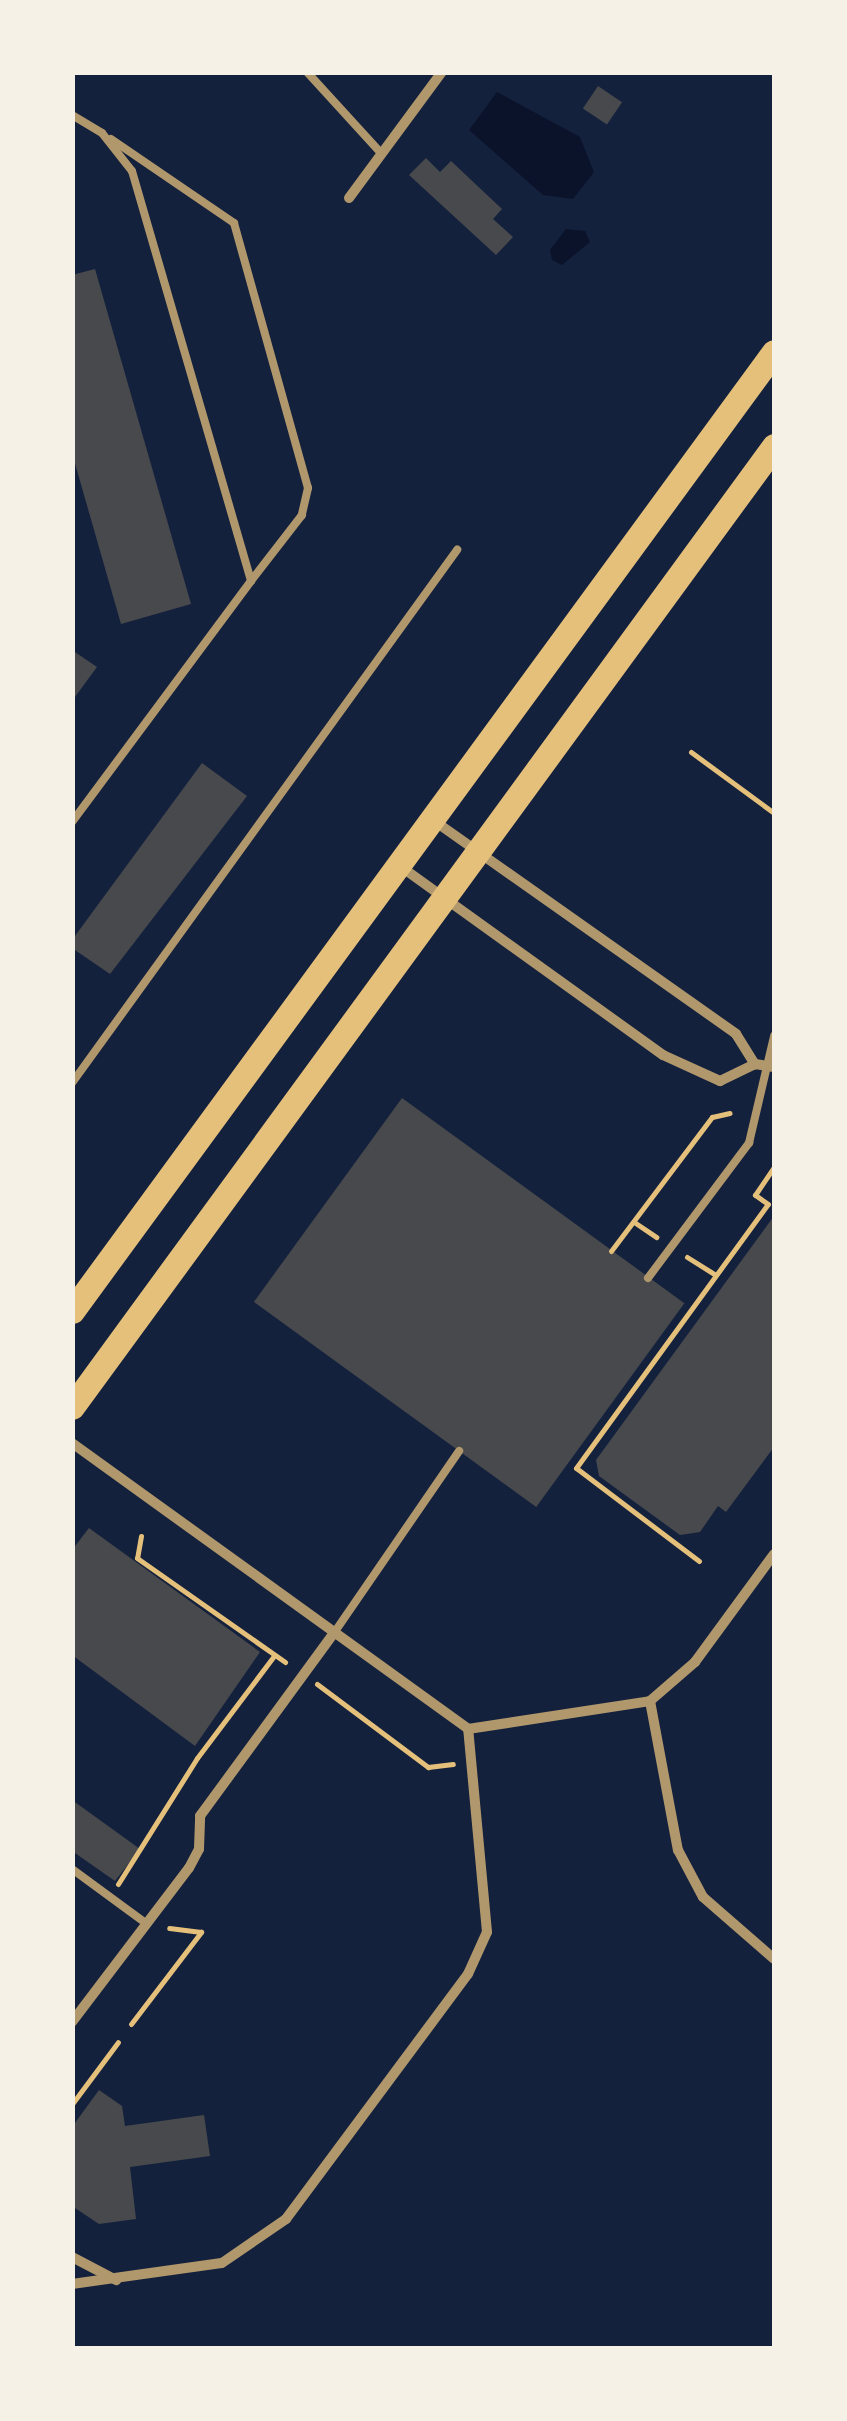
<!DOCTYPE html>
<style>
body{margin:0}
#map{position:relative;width:847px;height:2421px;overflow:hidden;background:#14213d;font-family:Figtree,sans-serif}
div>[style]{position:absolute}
.water>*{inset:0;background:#0b132b}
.building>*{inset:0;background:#48494c;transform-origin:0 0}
.path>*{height:5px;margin:-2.5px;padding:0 2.5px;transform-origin:2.5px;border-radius:2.5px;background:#e5c07b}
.service>*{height:8px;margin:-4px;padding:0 4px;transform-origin:4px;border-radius:4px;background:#b1986c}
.minor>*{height:10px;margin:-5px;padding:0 5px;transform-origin:5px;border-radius:5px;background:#b1986c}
.primary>*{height:25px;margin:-12.5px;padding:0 12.5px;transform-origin:12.5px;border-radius:12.5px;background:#e5c07b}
span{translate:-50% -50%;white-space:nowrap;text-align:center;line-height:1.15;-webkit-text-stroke:9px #f6f1e7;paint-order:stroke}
.frame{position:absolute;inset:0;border:75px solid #f6f1e7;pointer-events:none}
</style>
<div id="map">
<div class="water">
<div style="clip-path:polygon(497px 92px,580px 137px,594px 172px,573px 199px,543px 195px,469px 130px)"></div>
<div style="clip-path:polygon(566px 229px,585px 231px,590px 242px,562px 265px,552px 260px,550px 250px)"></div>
</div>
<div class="building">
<div style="left:598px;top:86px;width:29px;height:27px;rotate:34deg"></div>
<div style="clip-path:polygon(426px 158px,440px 172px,451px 161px,502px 209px,493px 219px,513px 237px,496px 255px,409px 175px)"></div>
<div style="clip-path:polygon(95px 269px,191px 604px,121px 624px,72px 453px,72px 275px)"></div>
<div style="clip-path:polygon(72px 650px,97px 667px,72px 701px)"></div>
<div style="clip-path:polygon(202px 763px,247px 796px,110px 974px,72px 948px,72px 940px)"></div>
<div style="left:402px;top:1098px;width:349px;height:252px;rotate:36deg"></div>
<div style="clip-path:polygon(774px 1216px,774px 1447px,726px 1512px,718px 1506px,700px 1532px,680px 1535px,599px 1476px,596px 1460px)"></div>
<div style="clip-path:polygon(89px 1528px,260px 1652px,195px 1746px,72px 1655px,72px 1550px)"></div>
<div style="clip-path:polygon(72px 1800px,140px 1849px,115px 1881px,72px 1851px)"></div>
<div style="clip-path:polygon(99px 2090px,122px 2106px,125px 2126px,204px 2115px,210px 2156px,130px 2167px,136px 2219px,99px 2224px,72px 2206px,72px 2127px)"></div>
</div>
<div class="path">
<div style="left:691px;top:752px;width:103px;rotate:36.3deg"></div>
<div style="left:634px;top:1222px;width:27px;rotate:34deg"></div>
<div style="left:611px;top:1251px;width:168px;rotate:-53deg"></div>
<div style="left:712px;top:1117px;width:18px;rotate:-13deg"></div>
<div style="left:687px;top:1257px;width:34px;rotate:32deg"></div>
<div style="left:141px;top:1536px;width:22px;rotate:100deg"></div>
<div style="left:137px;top:1558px;width:181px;rotate:35.1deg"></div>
<div style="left:699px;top:1561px;width:154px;rotate:-142.9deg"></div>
<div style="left:576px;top:1468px;width:326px;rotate:-54deg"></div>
<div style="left:768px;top:1204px;width:16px;rotate:-145deg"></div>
<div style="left:755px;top:1195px;width:34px;rotate:-56deg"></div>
<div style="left:317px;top:1684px;width:139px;rotate:36.8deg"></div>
<div style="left:428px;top:1767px;width:25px;rotate:-7deg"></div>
<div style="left:118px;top:1884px;width:149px;rotate:-57.9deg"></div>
<div style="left:197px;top:1758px;width:128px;rotate:-53deg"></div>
<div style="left:131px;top:2024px;width:116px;rotate:-52.7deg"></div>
<div style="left:201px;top:1932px;width:32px;rotate:-173deg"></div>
<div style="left:72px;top:2104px;width:77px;rotate:-53.4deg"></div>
</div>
<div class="service">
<div style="left:307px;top:72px;width:111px;rotate:47.6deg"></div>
<div style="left:72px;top:115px;width:35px;rotate:31deg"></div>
<div style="left:102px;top:133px;width:48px;rotate:51.7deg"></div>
<div style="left:132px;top:171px;width:427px;rotate:73.8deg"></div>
<div style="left:251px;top:581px;width:300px;rotate:126.6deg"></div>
<div style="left:111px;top:139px;width:149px;rotate:34.3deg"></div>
<div style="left:234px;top:223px;width:275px;rotate:74.4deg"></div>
<div style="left:308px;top:488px;width:28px;rotate:103deg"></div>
<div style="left:302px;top:515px;width:83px;rotate:127.7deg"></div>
<div style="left:72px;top:1083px;width:658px;rotate:-54.16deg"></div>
<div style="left:648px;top:1278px;width:169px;rotate:-53.2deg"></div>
<div style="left:749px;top:1143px;width:110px;rotate:-76.8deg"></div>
<div style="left:334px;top:1633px;width:221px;rotate:-55.5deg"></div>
<div style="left:72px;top:1869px;width:93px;rotate:36.3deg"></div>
</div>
<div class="minor">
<div style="left:349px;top:198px;width:157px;rotate:-53.6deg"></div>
<div style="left:433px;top:820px;width:371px;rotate:35.2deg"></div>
<div style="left:736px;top:1034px;width:36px;rotate:58deg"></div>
<div style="left:400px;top:866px;width:324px;rotate:35.7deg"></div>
<div style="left:663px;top:1055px;width:63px;rotate:24.5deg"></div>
<div style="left:720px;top:1081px;width:39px;rotate:-26deg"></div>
<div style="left:755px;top:1064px;width:19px;rotate:9deg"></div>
<div style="left:72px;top:1443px;width:488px;rotate:35.8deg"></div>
<div style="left:650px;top:1701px;width:152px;rotate:79.4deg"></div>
<div style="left:678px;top:1850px;width:53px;rotate:62deg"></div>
<div style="left:703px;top:1897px;width:94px;rotate:41.1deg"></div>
<div style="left:468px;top:1729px;width:184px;rotate:-8.7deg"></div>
<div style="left:650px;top:1701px;width:60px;rotate:-40.9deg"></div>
<div style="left:695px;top:1662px;width:134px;rotate:-53.8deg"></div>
<div style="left:72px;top:2022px;width:193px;rotate:-52.8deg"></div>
<div style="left:189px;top:1868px;width:21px;rotate:-62deg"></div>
<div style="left:199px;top:1849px;width:33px;rotate:-88deg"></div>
<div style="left:200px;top:1816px;width:227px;rotate:-53.8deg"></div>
<div style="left:72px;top:2257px;width:50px;rotate:27.6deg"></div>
<div style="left:72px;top:2284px;width:151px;rotate:-8deg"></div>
<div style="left:222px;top:2263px;width:78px;rotate:-34.5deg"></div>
<div style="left:286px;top:2219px;width:305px;rotate:-53.4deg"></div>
<div style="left:468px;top:1974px;width:46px;rotate:-65.7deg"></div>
<div style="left:487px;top:1932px;width:204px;rotate:-95.3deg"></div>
</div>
<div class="primary">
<div style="left:72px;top:1311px;width:1188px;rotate:-53.8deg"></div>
<div style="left:72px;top:1407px;width:1190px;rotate:-53.85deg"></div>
</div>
<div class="frame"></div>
</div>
